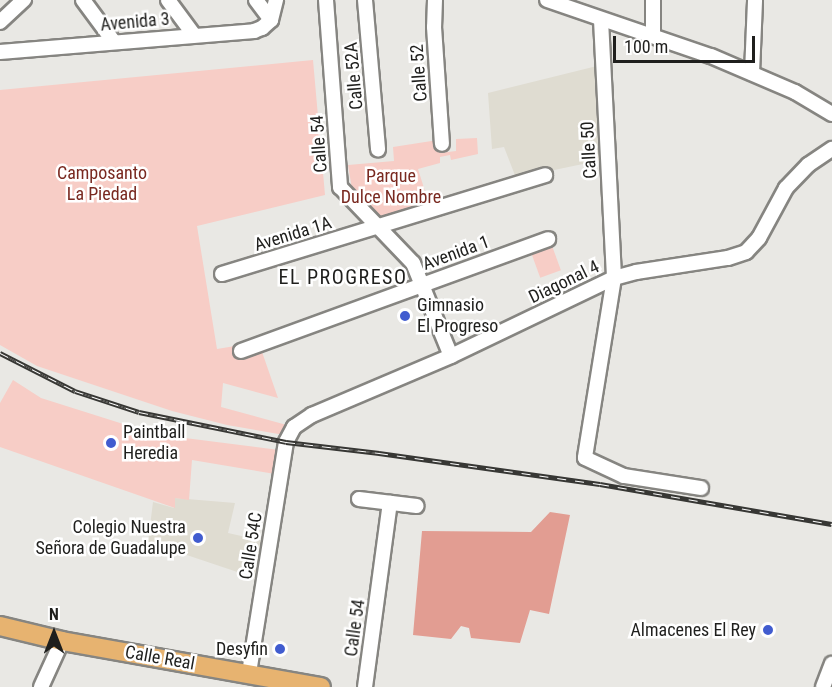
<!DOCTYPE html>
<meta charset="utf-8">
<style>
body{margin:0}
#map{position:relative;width:832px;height:687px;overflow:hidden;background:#e9e8e4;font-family:"Roboto Condensed",sans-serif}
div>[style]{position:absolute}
.built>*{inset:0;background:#dfdcd1}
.green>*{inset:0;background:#f7cdc6;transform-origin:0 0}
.forest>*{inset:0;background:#e29d92}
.roads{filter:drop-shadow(2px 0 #868581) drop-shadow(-2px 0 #868581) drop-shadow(0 2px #868581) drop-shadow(0 -2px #868581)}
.minor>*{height:14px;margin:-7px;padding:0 7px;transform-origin:7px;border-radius:7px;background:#fff}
.major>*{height:18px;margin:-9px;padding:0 9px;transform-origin:9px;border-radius:9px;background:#e7b370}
.rail>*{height:5px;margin-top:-2.5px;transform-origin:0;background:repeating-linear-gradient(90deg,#fff 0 9px,#373734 0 18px);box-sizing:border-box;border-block:2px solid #373734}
.dots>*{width:16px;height:16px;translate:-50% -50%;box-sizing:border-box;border:3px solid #fff;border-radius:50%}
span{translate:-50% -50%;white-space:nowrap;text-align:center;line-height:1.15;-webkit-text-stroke:5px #fff;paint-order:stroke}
.street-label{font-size:18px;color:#1f1f1d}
.park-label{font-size:18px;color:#792920}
.poi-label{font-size:18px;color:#1f1f1d}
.left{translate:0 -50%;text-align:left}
.right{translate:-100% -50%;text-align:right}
.neighbourhood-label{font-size:20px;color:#1f1f1d;letter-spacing:1.5px}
.north{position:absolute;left:24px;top:603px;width:60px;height:60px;-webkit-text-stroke:4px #fff;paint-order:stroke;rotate:0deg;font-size:16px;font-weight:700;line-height:24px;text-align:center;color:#1f1f1d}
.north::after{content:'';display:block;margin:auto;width:21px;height:27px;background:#1f1f1d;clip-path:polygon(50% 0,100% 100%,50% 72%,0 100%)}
.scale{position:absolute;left:613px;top:36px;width:142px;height:27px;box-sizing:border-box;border:3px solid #1f1f1d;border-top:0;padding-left:8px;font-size:18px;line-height:21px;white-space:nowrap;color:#1f1f1d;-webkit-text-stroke:4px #fff;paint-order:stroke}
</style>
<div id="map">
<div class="built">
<div style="clip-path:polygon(597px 66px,602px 160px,516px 178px,504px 147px,492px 149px,488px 93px)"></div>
<div style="clip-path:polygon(175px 498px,235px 503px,228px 533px,268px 542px,261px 580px,148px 542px,153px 502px,174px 508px)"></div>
</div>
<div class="green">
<div style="clip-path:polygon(313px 60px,325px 195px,197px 226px,217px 349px,235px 346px,237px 356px,261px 349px,278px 398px,223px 383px,221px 407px,294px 427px,290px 436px,227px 425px,172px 411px,37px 366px,0 345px,0 90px)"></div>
<div style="clip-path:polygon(477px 138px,478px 154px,451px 160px,450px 155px,440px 157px,440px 163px,418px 169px,429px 204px,379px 220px,352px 189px,348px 165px,394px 161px,393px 147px,438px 140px,440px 153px,456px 151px,456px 139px)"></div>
<div style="left:551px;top:243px;width:29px;height:22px;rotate:70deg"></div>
<div style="clip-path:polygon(13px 380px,41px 398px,139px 429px,185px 438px,279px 450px,275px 474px,192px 460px,189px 500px,175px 498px,175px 508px,0 447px,0 403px)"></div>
</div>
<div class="forest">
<div style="clip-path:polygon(550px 512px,570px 515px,549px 614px,530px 610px,520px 643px,471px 638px,469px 628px,461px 626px,451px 639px,413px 635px,422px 531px,531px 532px)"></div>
</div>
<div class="roads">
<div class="minor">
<div style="left:83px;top:0;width:52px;rotate:53.6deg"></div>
<div style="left:168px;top:0;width:44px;rotate:53.4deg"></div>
<div style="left:256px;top:0;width:25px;rotate:53deg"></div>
<div style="left:326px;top:0;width:188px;rotate:85.7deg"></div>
<div style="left:340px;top:187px;width:105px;rotate:46.2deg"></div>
<div style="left:413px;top:263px;width:100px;rotate:67.8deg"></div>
<div style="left:365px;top:0;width:150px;rotate:85deg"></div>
<div style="left:435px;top:0;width:27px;rotate:92deg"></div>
<div style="left:434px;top:27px;width:117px;rotate:86.1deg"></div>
<div style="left:547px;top:0;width:173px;rotate:18.9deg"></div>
<div style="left:711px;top:56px;width:91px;rotate:23.2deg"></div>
<div style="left:795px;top:92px;width:43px;rotate:30.7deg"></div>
<div style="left:601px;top:20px;width:258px;rotate:87.1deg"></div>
<div style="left:614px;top:278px;width:182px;rotate:99.2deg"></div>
<div style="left:585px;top:458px;width:43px;rotate:24.8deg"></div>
<div style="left:624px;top:476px;width:78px;rotate:8.9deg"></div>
<div style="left:0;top:22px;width:33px;rotate:-43deg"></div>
<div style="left:653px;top:36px;width:36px;rotate:-90deg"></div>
<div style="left:0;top:52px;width:255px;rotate:-4.7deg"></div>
<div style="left:254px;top:31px;width:9px;rotate:-21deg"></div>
<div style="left:262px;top:28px;width:12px;rotate:-42deg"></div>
<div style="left:271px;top:20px;width:21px;rotate:-76deg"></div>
<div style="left:752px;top:73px;width:73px;rotate:-87.6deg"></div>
<div style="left:222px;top:274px;width:338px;rotate:-17deg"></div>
<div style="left:241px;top:351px;width:327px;rotate:-20deg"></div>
<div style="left:359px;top:499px;width:58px;rotate:6.9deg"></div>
<div style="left:249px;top:673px;width:234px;rotate:-80.9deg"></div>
<div style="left:286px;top:442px;width:17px;rotate:-62deg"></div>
<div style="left:294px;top:427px;width:22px;rotate:-34deg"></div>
<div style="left:312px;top:415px;width:151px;rotate:-23deg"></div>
<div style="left:451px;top:356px;width:181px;rotate:-25.6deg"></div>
<div style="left:614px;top:278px;width:23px;rotate:-15deg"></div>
<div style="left:636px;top:272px;width:93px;rotate:-8.7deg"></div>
<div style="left:728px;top:258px;width:19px;rotate:-18deg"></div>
<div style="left:746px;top:252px;width:19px;rotate:-47deg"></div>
<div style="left:759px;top:238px;width:57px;rotate:-61.6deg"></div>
<div style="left:786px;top:188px;width:32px;rotate:-46deg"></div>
<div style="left:808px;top:165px;width:29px;rotate:-34deg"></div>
<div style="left:41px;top:687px;width:51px;rotate:-65.5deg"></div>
<div style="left:365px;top:687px;width:186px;rotate:-82.3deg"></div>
<div style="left:823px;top:687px;width:25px;rotate:-69deg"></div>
</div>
<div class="major">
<div style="left:0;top:626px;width:64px;rotate:13.6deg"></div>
<div style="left:62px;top:641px;width:263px;rotate:10.1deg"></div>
</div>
</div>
<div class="rail">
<div style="left:0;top:353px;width:84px;rotate:26.9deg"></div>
<div style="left:75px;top:391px;width:67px;rotate:18.2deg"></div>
<div style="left:139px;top:412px;width:150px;rotate:11.5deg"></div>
<div style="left:286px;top:442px;width:94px;rotate:6.7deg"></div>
<div style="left:379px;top:453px;width:223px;rotate:8deg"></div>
<div style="left:600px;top:484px;width:235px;rotate:9.8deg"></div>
</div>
<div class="dots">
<div style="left:405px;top:316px;background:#415ccf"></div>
<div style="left:111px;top:443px;background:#415ccf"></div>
<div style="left:198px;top:538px;background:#415ccf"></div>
<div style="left:768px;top:630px;background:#415ccf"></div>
<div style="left:280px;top:649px;background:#415ccf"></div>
</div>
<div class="street-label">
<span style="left:135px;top:22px;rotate:-5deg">Avenida 3</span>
<span style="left:419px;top:73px;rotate:-94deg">Calle 52</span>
<span style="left:354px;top:76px;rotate:-95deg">Calle 52A</span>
<span style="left:319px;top:144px;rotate:-94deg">Calle 54</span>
<span style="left:589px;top:150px;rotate:-93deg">Calle 50</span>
<span style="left:293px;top:234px;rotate:-17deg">Avenida 1A</span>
<span style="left:456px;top:253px;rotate:-20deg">Avenida 1</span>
<span style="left:564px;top:282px;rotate:-26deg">Diagonal 4</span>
<span style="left:251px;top:546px;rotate:-81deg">Calle 54C</span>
<span style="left:355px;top:628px;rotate:-82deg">Calle 54</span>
<span style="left:160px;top:658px;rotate:10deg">Calle Real</span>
</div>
<div class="park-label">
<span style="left:102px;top:184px">Camposanto<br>La Piedad</span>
<span style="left:391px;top:187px">Parque<br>Dulce Nombre</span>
</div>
<div class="poi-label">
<span class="left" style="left:417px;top:316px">Gimnasio<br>El Progreso</span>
<span class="left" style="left:123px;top:443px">Paintball<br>Heredia</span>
<span class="right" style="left:186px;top:538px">Colegio Nuestra<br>Señora de Guadalupe</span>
<span class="right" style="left:756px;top:630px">Almacenes El Rey</span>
<span class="right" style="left:268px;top:649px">Desyfin</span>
</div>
<div class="neighbourhood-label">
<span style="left:343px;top:277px">EL PROGRESO</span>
</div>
<div class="north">N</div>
<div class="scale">100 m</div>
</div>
